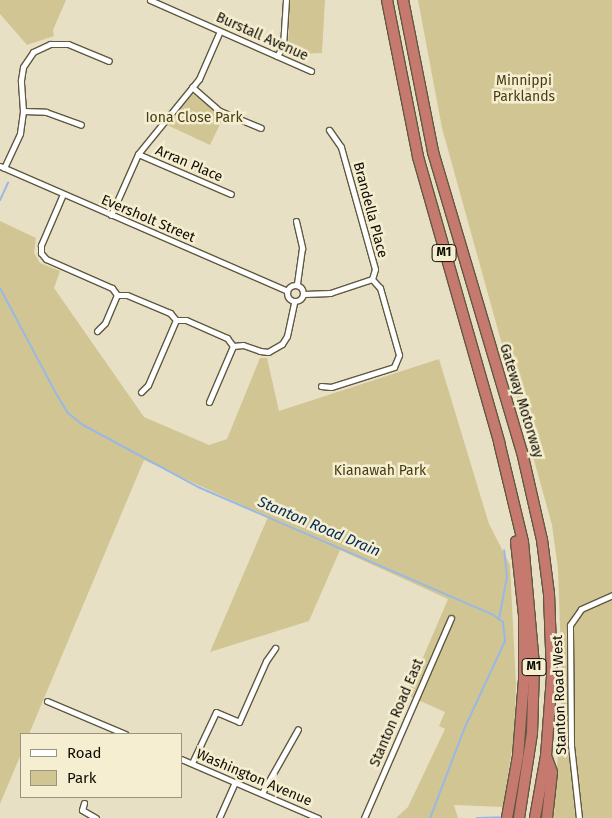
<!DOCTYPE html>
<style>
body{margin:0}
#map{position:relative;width:612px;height:818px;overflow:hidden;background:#e8e0c4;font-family:"Fira Sans",sans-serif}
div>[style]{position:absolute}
.green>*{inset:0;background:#d1c594}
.stream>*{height:2px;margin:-1px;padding:0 1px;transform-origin:1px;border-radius:1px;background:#99b9e3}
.roads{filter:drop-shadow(1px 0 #5f5940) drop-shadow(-1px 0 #5f5940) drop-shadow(0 1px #5f5940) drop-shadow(0 -1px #5f5940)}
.street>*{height:5px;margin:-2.5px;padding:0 2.5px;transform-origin:2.5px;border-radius:2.5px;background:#fff}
.street>.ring{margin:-2.5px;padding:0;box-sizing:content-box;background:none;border:5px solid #fff;border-radius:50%}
.highway>*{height:10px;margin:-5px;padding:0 5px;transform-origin:5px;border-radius:5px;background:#c67a6f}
span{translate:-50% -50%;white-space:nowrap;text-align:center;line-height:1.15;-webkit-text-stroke:5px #f5eed0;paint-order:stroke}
.shield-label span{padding:1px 4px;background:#f5eed0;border:1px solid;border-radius:4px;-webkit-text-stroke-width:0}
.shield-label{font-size:12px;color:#0f0c04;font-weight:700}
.street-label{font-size:14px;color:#0f0c04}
.park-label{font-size:14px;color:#473d14}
.water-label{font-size:15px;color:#002b5c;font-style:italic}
.legend{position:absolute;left:20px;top:733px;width:162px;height:65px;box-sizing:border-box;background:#f5eed0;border:1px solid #99947e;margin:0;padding:6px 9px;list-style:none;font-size:15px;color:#0f0c04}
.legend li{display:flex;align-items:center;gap:10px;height:25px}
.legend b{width:25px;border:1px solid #99947e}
</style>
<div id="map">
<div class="green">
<div style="clip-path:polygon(0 0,66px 0,53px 30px,54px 36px,27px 45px,0 14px)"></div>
<div style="clip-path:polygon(290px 0,325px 0,322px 53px,297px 54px,288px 47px)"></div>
<div style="clip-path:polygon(418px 0,612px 0,612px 818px,554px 818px,562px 684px,558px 569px,552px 525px,442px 128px)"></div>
<div style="clip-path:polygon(192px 93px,224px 116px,210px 145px,165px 124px)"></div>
<div style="clip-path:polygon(0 221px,36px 238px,34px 253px,40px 263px,60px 271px,54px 288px,144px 417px,209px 445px,227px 439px,260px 358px,267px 358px,279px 411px,439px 359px,489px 524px,510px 565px,516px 685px,514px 736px,503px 807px,454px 805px,458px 818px,396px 818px,408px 807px,445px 729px,439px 726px,445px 712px,407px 695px,448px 599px,340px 550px,309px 621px,210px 652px,268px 517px,144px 460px,29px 734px,21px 734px,21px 754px,0 804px)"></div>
</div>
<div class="stream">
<div style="left:0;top:200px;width:19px;rotate:-65deg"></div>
<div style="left:0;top:288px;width:123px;rotate:62deg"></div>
<div style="left:58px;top:397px;width:19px;rotate:58deg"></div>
<div style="left:68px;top:413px;width:19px;rotate:39deg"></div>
<div style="left:83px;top:425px;width:131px;rotate:28.3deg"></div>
<div style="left:198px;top:487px;width:320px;rotate:23.4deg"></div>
<div style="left:492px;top:614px;width:14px;rotate:36deg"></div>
<div style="left:503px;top:622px;width:19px;rotate:84deg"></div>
<div style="left:505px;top:641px;width:95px;rotate:114.9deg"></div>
<div style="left:465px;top:727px;width:97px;rotate:111deg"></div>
<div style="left:499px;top:619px;width:43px;rotate:-79.2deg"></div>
<div style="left:507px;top:577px;width:27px;rotate:-96deg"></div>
<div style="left:477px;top:818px;width:23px;rotate:-2deg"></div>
</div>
<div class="roads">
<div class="street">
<div style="left:150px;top:0;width:176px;rotate:23.8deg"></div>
<div style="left:277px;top:56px;width:12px;rotate:-59deg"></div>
<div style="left:283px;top:46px;width:46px;rotate:-86.3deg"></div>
<div style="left:192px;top:87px;width:37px;rotate:41deg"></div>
<div style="left:220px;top:111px;width:44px;rotate:22.5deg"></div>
<div style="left:23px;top:111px;width:23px;rotate:2deg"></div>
<div style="left:46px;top:112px;width:37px;rotate:20deg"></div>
<div style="left:138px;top:154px;width:101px;rotate:23.3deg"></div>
<div style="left:0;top:166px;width:313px;rotate:23.5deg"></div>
<div style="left:4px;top:168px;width:38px;rotate:-65deg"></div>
<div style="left:20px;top:133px;width:22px;rotate:-82deg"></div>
<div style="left:23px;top:111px;width:31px;rotate:-94deg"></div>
<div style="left:21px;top:80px;width:13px;rotate:-81deg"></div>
<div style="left:23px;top:67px;width:18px;rotate:-56deg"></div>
<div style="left:33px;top:52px;width:19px;rotate:-25deg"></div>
<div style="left:50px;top:44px;width:18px"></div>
<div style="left:68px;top:44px;width:44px;rotate:22.5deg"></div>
<div style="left:63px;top:194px;width:56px;rotate:113.3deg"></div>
<div style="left:41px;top:245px;width:8px;rotate:90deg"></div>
<div style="left:41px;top:253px;width:8px;rotate:50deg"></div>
<div style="left:46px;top:259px;width:72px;rotate:23.7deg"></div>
<div style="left:112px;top:288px;width:9px;rotate:54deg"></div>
<div style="left:117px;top:295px;width:10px"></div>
<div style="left:127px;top:295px;width:47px;rotate:22.7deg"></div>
<div style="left:170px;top:313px;width:9px;rotate:49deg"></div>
<div style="left:176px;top:320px;width:10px"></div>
<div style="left:186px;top:320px;width:45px;rotate:23.7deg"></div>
<div style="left:227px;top:338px;width:10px;rotate:53deg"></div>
<div style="left:233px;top:346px;width:10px;rotate:-6deg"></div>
<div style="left:243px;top:345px;width:18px;rotate:19deg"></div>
<div style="left:260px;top:351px;width:8px;rotate:7deg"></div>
<div style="left:268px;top:352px;width:16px;rotate:-30deg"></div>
<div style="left:282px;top:344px;width:9px;rotate:-58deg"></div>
<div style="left:287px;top:336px;width:35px;rotate:-78deg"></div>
<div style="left:111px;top:215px;width:67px;rotate:-66.1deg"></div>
<div style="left:138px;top:154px;width:97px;rotate:-50.9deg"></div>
<div style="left:199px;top:79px;width:52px;rotate:-66.4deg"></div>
<div style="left:296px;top:221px;width:28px;rotate:77deg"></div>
<div style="left:302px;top:248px;width:36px;rotate:98deg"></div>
<div class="ring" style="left:287px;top:285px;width:11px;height:11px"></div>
<div style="left:304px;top:294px;width:26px;rotate:-2deg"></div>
<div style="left:330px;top:293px;width:44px;rotate:-18.4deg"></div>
<div style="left:97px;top:331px;width:11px;rotate:-45deg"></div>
<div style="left:105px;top:323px;width:30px;rotate:-67deg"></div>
<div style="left:321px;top:386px;width:10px;rotate:6deg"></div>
<div style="left:331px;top:387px;width:66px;rotate:-17.6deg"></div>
<div style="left:394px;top:367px;width:13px;rotate:-67deg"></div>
<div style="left:399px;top:355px;width:70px;rotate:-105.8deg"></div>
<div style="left:380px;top:288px;width:12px;rotate:-132deg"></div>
<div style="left:372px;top:279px;width:10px;rotate:-73deg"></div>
<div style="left:375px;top:269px;width:127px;rotate:-105.6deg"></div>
<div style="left:341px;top:147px;width:21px;rotate:-125deg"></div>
<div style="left:141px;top:392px;width:10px;rotate:-45deg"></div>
<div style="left:148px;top:385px;width:71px;rotate:-66.7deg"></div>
<div style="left:209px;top:402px;width:61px;rotate:-66.8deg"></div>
<div style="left:47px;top:701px;width:85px;rotate:22.9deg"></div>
<div style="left:181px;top:759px;width:149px;rotate:23.3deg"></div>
<div style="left:192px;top:763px;width:56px;rotate:-64.8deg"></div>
<div style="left:216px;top:712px;width:25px;rotate:23deg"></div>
<div style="left:239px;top:722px;width:67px;rotate:-66.1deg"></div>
<div style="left:266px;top:661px;width:16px;rotate:-55deg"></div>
<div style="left:262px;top:793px;width:73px;rotate:-60.6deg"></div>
<div style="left:84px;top:803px;width:7px;rotate:106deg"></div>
<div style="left:82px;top:810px;width:16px;rotate:30deg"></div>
<div style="left:219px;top:818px;width:39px;rotate:-66deg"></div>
<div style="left:364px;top:818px;width:218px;rotate:-66.5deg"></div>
<div style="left:579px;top:818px;width:73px;rotate:-96.3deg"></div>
<div style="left:571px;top:745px;width:120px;rotate:-90.5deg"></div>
<div style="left:570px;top:625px;width:19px;rotate:-55deg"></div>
<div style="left:581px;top:609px;width:34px;rotate:-24deg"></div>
</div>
<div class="highway">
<div style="left:387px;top:0;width:160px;rotate:78.8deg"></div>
<div style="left:418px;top:157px;width:296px;rotate:74.1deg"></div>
<div style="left:499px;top:442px;width:103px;rotate:76.5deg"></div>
<div style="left:523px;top:542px;width:124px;rotate:84.9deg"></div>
<div style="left:534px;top:666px;width:67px;rotate:91.7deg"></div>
<div style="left:532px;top:733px;width:86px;rotate:98.7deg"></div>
<div style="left:403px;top:0;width:155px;rotate:78.8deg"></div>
<div style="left:433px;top:152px;width:313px;rotate:73.5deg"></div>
<div style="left:522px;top:452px;width:90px;rotate:77.2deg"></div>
<div style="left:542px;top:540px;width:54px;rotate:82.6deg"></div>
<div style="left:549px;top:594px;width:82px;rotate:87.9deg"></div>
<div style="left:552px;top:676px;width:80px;rotate:94.3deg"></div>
<div style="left:546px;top:756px;width:63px;rotate:100.1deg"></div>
<div style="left:507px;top:818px;width:63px;rotate:-79.9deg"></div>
<div style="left:518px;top:756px;width:76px;rotate:-85.5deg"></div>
<div style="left:524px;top:680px;width:65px;rotate:-90deg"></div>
<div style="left:524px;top:615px;width:74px;rotate:-96.2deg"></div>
<div style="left:547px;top:818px;width:46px;rotate:-83.8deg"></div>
<div style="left:552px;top:772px;width:15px;rotate:-110deg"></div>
</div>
</div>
<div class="shield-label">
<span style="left:444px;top:253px">M1</span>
<span style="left:534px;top:667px">M1</span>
</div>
<div class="street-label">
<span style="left:262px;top:37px;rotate:24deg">Burstall Avenue</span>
<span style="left:189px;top:164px;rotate:23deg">Arran Place</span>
<span style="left:370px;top:210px;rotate:75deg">Brandella Place</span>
<span style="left:148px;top:219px;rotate:23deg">Eversholt Street</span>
<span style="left:521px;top:401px;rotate:73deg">Gateway Motorway</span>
<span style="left:560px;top:695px;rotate:-92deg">Stanton Road West</span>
<span style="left:397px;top:713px;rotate:-67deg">Stanton Road East</span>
<span style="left:254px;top:778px;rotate:23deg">Washington Avenue</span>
</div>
<div class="park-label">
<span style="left:524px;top:89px">Minnippi<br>Parklands</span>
<span style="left:194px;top:118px">Iona Close Park</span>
<span style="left:380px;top:471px">Kianawah Park</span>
</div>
<div class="water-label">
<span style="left:319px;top:527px;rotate:23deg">Stanton Road Drain</span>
</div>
<ul class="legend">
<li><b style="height:6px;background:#fff"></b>Road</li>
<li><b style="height:14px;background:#d1c594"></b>Park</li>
</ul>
</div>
